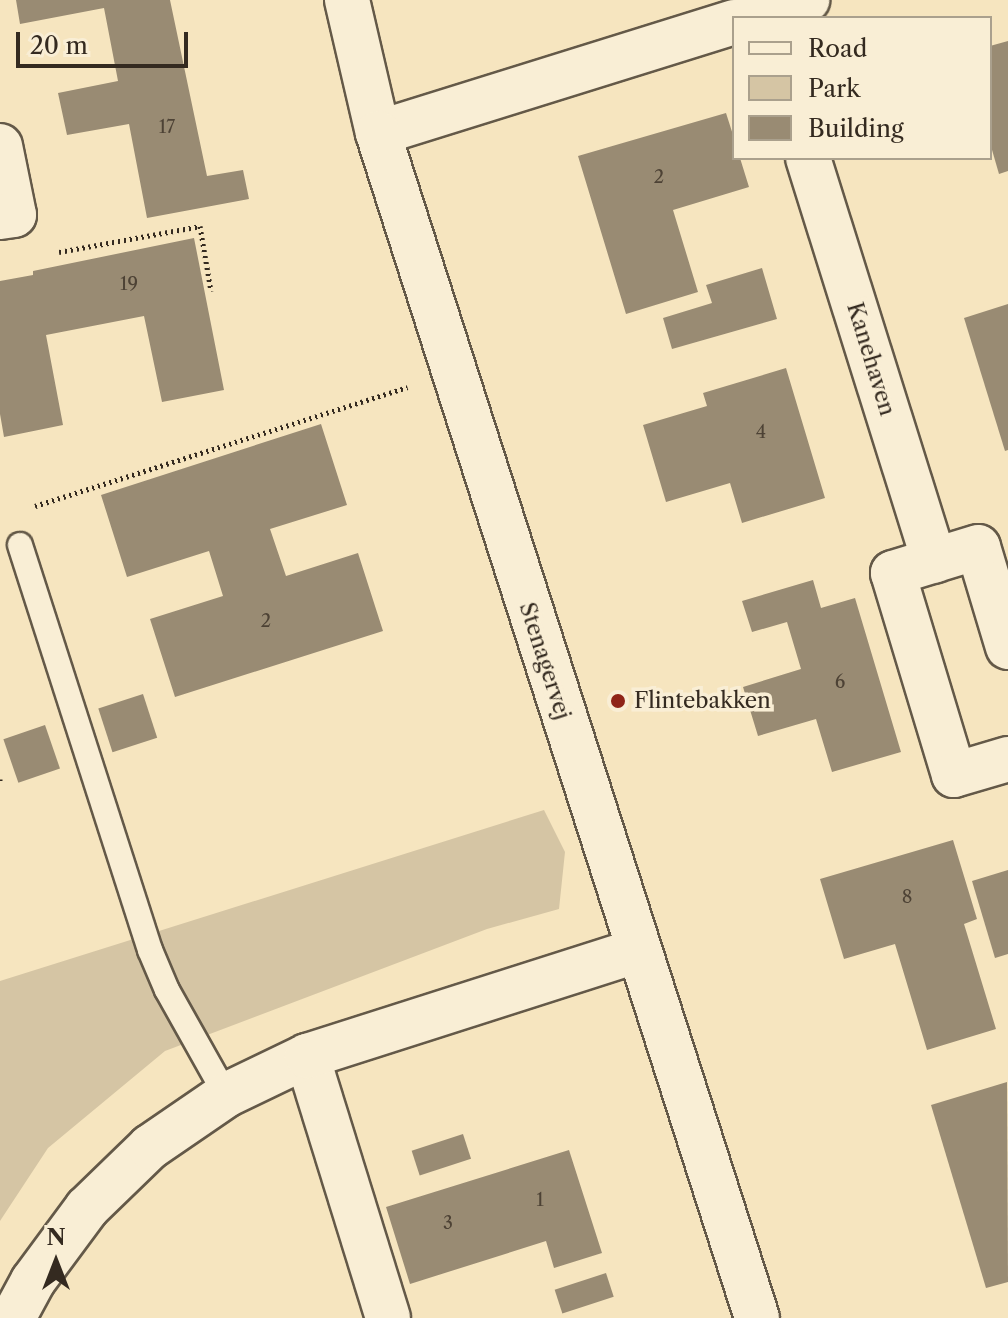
<!DOCTYPE html>
<style>
body{margin:0}
#map{position:relative;width:1008px;height:1318px;overflow:hidden;background:#f6e5bf;font-family:"Libre Caslon Text",serif}
div>[style]{position:absolute}
.green>*{inset:0;background:#d5c5a4}
.building>*{inset:0;background:#998b73;transform-origin:0 0}
.path>*{height:5px;margin-top:-2.5px;transform-origin:0;background:repeating-linear-gradient(90deg,#342a20 0 2px,transparent 0 6px)}
.roads{filter:drop-shadow(2px 0 #645948) drop-shadow(-2px 0 #645948) drop-shadow(0 2px #645948) drop-shadow(0 -2px #645948)}
.service>*{height:24px;margin:-12px;padding:0 12px;transform-origin:12px;border-radius:12px;background:#f9eed5}
.minor>*{height:44px;margin:-22px;padding:0 22px;transform-origin:22px;border-radius:22px;background:#f9eed5}
.tertiary>*{height:44px;margin:-22px;padding:0 22px;transform-origin:22px;border-radius:22px;background:#f9eed5}
.dots>*{width:22px;height:22px;translate:-50% -50%;box-sizing:border-box;border:4px solid #f9eed5;border-radius:50%}
span{translate:-50% -50%;white-space:nowrap;text-align:center;line-height:1.15;-webkit-text-stroke:7px #f9eed5;paint-order:stroke}
.number-label{font-size:18px;color:#4d4235}
.number-label span{-webkit-text-stroke-width:0}
.street-label{font-size:22px;color:#342a20}
.poi-label{font-size:22px;color:#342a20}
.left{translate:0 -50%;text-align:left}
.legend{position:absolute;left:732px;top:16px;width:260px;height:144px;box-sizing:border-box;background:#f9eed5;border:2px solid #aaa08d;margin:0;padding:10px 14px;list-style:none;font-size:24px;color:#342a20}
.legend li{display:flex;align-items:center;gap:16px;height:40px}
.legend b{width:40px;border:2px solid #aaa08d}
.north{position:absolute;left:16px;top:1222px;width:80px;height:80px;-webkit-text-stroke:6px #f9eed5;paint-order:stroke;rotate:0deg;font-size:22px;font-weight:700;line-height:32px;text-align:center;color:#342a20}
.north::after{content:'';display:block;margin:auto;width:28px;height:36px;background:#342a20;clip-path:polygon(50% 0,100% 100%,50% 72%,0 100%)}
.scale{position:absolute;left:16px;top:32px;width:172px;height:36px;box-sizing:border-box;border:4px solid #342a20;border-top:0;padding-left:10px;font-size:24px;line-height:28px;white-space:nowrap;color:#342a20;-webkit-text-stroke:6px #f9eed5;paint-order:stroke}
</style>
<div id="map">
<div class="green">
<div style="clip-path:polygon(544px 810px,565px 852px,559px 909px,487px 929px,165px 1051px,48px 1148px,0 1221px,0 981px)"></div>
</div>
<div class="building">
<div style="clip-path:polygon(16px 0,170px 0,207px 176px,243px 170px,249px 199px,147px 218px,129px 124px,67px 135px,58px 93px,118px 81px,104px 8px,20px 24px)"></div>
<div style="clip-path:polygon(1008px 41px,1008px 171px,999px 174px,990px 143px,990px 46px)"></div>
<div style="clip-path:polygon(726px 113px,734px 138px,734px 158px,740px 158px,749px 187px,673px 210px,698px 292px,626px 314px,578px 156px)"></div>
<div style="clip-path:polygon(194px 238px,224px 390px,162px 402px,144px 316px,46px 335px,63px 425px,4px 437px,0 414px,0 281px,33px 275px,33px 271px)"></div>
<div style="clip-path:polygon(762px 268px,777px 319px,672px 349px,663px 318px,712px 303px,706px 285px)"></div>
<div style="clip-path:polygon(1008px 304px,1008px 450px,1005px 451px,964px 318px)"></div>
<div style="clip-path:polygon(786px 368px,825px 498px,742px 523px,730px 483px,666px 502px,643px 425px,707px 406px,703px 393px)"></div>
<div style="clip-path:polygon(321px 424px,347px 505px,270px 529px,286px 576px,358px 553px,383px 631px,175px 697px,150px 619px,223px 596px,209px 551px,127px 577px,101px 495px)"></div>
<div style="clip-path:polygon(813px 580px,821px 608px,855px 598px,901px 752px,832px 772px,816px 719px,758px 736px,743px 687px,801px 669px,787px 622px,752px 632px,742px 601px)"></div>
<div style="left:143px;top:694px;width:46px;height:47px;rotate:72deg"></div>
<div style="left:45px;top:725px;width:46px;height:44px;rotate:71deg"></div>
<div style="clip-path:polygon(953px 840px,977px 919px,964px 924px,996px 1029px,927px 1050px,895px 944px,844px 959px,820px 879px)"></div>
<div style="clip-path:polygon(1008px 870px,1008px 954px,995px 958px,972px 881px)"></div>
<div style="clip-path:polygon(1007px 1082px,1008px 1282px,986px 1288px,931px 1105px)"></div>
<div style="left:463px;top:1134px;width:26px;height:54px;rotate:72deg"></div>
<div style="clip-path:polygon(569px 1150px,602px 1253px,554px 1268px,546px 1241px,410px 1284px,386px 1207px)"></div>
<div style="left:606px;top:1273px;width:25px;height:54px;rotate:72deg"></div>
</div>
<div class="path">
<div style="left:59px;top:252px;width:143px;rotate:-10.4deg"></div>
<div style="left:200px;top:226px;width:66px;rotate:80.4deg"></div>
<div style="left:35px;top:506px;width:391px;rotate:-17.7deg"></div>
<div style="left:0;top:779px;width:4px;rotate:90deg"></div>
</div>
<div class="roads">
<div class="service">
<div style="left:20px;top:545px;width:425px;rotate:72.2deg"></div>
<div style="left:150px;top:950px;width:43px;rotate:67deg"></div>
<div style="left:167px;top:990px;width:120px;rotate:60.7deg"></div>
</div>
<div class="minor">
<div style="left:747px;top:18px;width:63px;rotate:-16.7deg"></div>
<div style="left:378px;top:133px;width:373px;rotate:-17.3deg"></div>
<div style="left:0;top:146px;width:70px;rotate:78.5deg"></div>
<div style="left:14px;top:215px;width:14px;rotate:172deg"></div>
<div style="left:808px;top:158px;width:422px;rotate:72.6deg"></div>
<div style="left:1008px;top:647px;width:104px;rotate:-106.7deg"></div>
<div style="left:978px;top:547px;width:89px;rotate:163deg"></div>
<div style="left:893px;top:573px;width:211px;rotate:73.2deg"></div>
<div style="left:954px;top:775px;width:56px;rotate:-16.5deg"></div>
<div style="left:307px;top:1056px;width:274px;rotate:72.8deg"></div>
<div style="left:13px;top:1318px;width:42px;rotate:-61.6deg"></div>
<div style="left:33px;top:1281px;width:91px;rotate:-53.5deg"></div>
<div style="left:87px;top:1208px;width:88px;rotate:-44.1deg"></div>
<div style="left:150px;top:1147px;width:92px;rotate:-34.4deg"></div>
<div style="left:226px;top:1095px;width:90px;rotate:-25.7deg"></div>
<div style="left:307px;top:1056px;width:346px;rotate:-17.7deg"></div>
</div>
<div class="tertiary">
<div style="left:347px;top:0;width:137px;rotate:76.9deg"></div>
<div style="left:378px;top:133px;width:1244px;rotate:72.26deg"></div>
</div>
</div>
<div class="dots">
<div style="left:618px;top:701px;background:#8f2418"></div>
</div>
<div class="number-label">
<span style="left:167px;top:127px">17</span>
<span style="left:659px;top:177px">2</span>
<span style="left:129px;top:284px">19</span>
<span style="left:761px;top:432px">4</span>
<span style="left:266px;top:621px">2</span>
<span style="left:840px;top:682px">6</span>
<span style="left:907px;top:897px">8</span>
<span style="left:540px;top:1200px">1</span>
<span style="left:448px;top:1223px">3</span>
</div>
<div class="street-label">
<span style="left:871px;top:359px;rotate:73deg">Kanehaven</span>
<span style="left:545px;top:661px;rotate:72deg">Stenagervej</span>
</div>
<div class="poi-label">
<span class="left" style="left:634px;top:701px">Flintebakken</span>
</div>
<ul class="legend">
<li><b style="height:10px;background:#f9eed5"></b>Road</li>
<li><b style="height:22px;background:#d5c5a4"></b>Park</li>
<li><b style="height:22px;background:#998b73"></b>Building</li>
</ul>
<div class="north">N</div>
<div class="scale">20 m</div>
</div>
